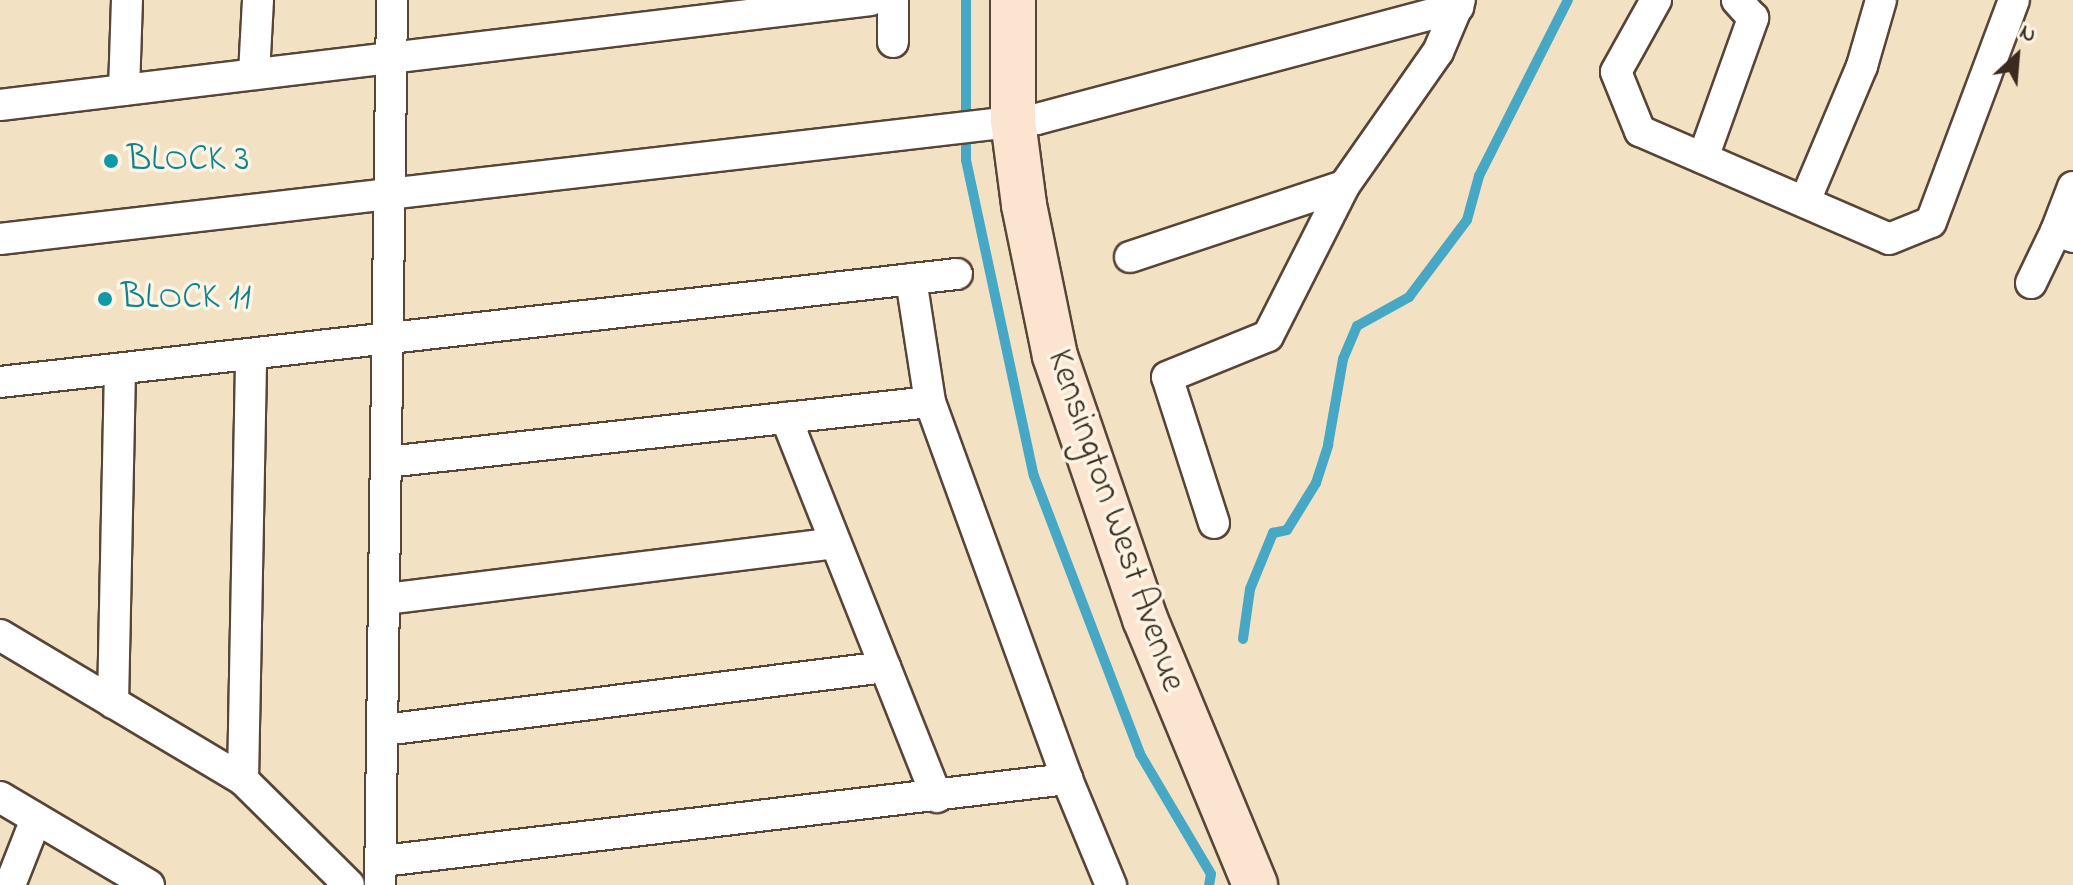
<!DOCTYPE html>
<style>
body{margin:0}
#map{position:relative;width:2073px;height:885px;overflow:hidden;background:#f3e1c3;font-family:"Indie Flower",sans-serif}
div>[style]{position:absolute}
.stream>*{height:10px;margin:-5px;padding:0 5px;transform-origin:5px;border-radius:5px;background:#46a8c5}
.roads{filter:drop-shadow(2px 0 #574537) drop-shadow(-2px 0 #574537) drop-shadow(0 2px #574537) drop-shadow(0 -2px #574537)}
.street>*{height:30px;margin:-15px;padding:0 15px;transform-origin:15px;border-radius:15px;background:#fff}
.secondary>*{height:44px;margin:-22px;padding:0 22px;transform-origin:22px;border-radius:22px;background:#fce5d0}
.dots>*{width:22px;height:22px;translate:-50% -50%;box-sizing:border-box;border:4px solid #fcf5e5;border-radius:50%}
span{translate:-50% -50%;white-space:nowrap;text-align:center;line-height:1.15;-webkit-text-stroke:7px #fcf5e5;paint-order:stroke}
.culture-label{font-size:36px;color:#0d838f}
.left{translate:0 -50%;text-align:left}
.street-label{font-size:36px;color:#3b2a1e}
.north{position:absolute;left:1977px;top:16px;width:80px;height:80px;-webkit-text-stroke:6px #fcf5e5;paint-order:stroke;rotate:26deg;font-size:22px;font-weight:700;line-height:32px;text-align:center;color:#3b2a1e}
.north::after{content:'';display:block;margin:auto;width:28px;height:36px;background:#3b2a1e;clip-path:polygon(50% 0,100% 100%,50% 72%,0 100%)}
</style>
<div id="map">
<div class="stream">
<div style="left:966px;top:0;width:160px;rotate:90deg"></div>
<div style="left:966px;top:160px;width:323px;rotate:77.9deg"></div>
<div style="left:1034px;top:476px;width:298px;rotate:69.1deg"></div>
<div style="left:1140px;top:754px;width:139px;rotate:59.4deg"></div>
<div style="left:1211px;top:874px;width:11px;rotate:100deg"></div>
<div style="left:1243px;top:639px;width:50px;rotate:-82deg"></div>
<div style="left:1250px;top:589px;width:61px;rotate:-67.7deg"></div>
<div style="left:1273px;top:533px;width:14px;rotate:-12deg"></div>
<div style="left:1287px;top:530px;width:55px;rotate:-58.3deg"></div>
<div style="left:1316px;top:483px;width:40px;rotate:-72deg"></div>
<div style="left:1328px;top:445px;width:87px;rotate:-80.1deg"></div>
<div style="left:1343px;top:359px;width:36px;rotate:-67deg"></div>
<div style="left:1357px;top:326px;width:60px;rotate:-29.1deg"></div>
<div style="left:1409px;top:297px;width:96px;rotate:-53deg"></div>
<div style="left:1467px;top:220px;width:46px;rotate:-74.7deg"></div>
<div style="left:1479px;top:176px;width:197px;rotate:-63.2deg"></div>
</div>
<div class="roads">
<div class="street">
<div style="left:1656px;top:0;width:82px;rotate:119.1deg"></div>
<div style="left:1616px;top:72px;width:64px;rotate:67.9deg"></div>
<div style="left:1640px;top:131px;width:271px;rotate:23.4deg"></div>
<div style="left:1889px;top:239px;width:45px;rotate:-22deg"></div>
<div style="left:1931px;top:222px;width:237px;rotate:-69.5deg"></div>
<div style="left:893px;top:42px;width:42px;rotate:-90deg"></div>
<div style="left:254px;top:74px;width:74px;rotate:-86.9deg"></div>
<div style="left:124px;top:90px;width:90px;rotate:-88.1deg"></div>
<div style="left:0;top:105px;width:877px;rotate:-6.87deg"></div>
<div style="left:1703px;top:158px;width:149px;rotate:-70.3deg"></div>
<div style="left:1753px;top:18px;width:24px;rotate:-132deg"></div>
<div style="left:2073px;top:187px;width:47px;rotate:111.1deg"></div>
<div style="left:2056px;top:231px;width:18px;rotate:19deg"></div>
<div style="left:1805px;top:201px;width:147px;rotate:-67.1deg"></div>
<div style="left:1862px;top:66px;width:69px;rotate:-73.9deg"></div>
<div style="left:0;top:239px;width:1044px;rotate:-6.6deg"></div>
<div style="left:1037px;top:119px;width:436px;rotate:-14.9deg"></div>
<div style="left:1130px;top:257px;width:225px;rotate:-18.4deg"></div>
<div style="left:911px;top:279px;width:124px;rotate:81.2deg"></div>
<div style="left:930px;top:402px;width:401px;rotate:70deg"></div>
<div style="left:1067px;top:779px;width:115px;rotate:67.5deg"></div>
<div style="left:2031px;top:283px;width:58px;rotate:-64.3deg"></div>
<div style="left:0;top:382px;width:963px;rotate:-6.44deg"></div>
<div style="left:786px;top:418px;width:408px;rotate:68.3deg"></div>
<div style="left:387px;top:462px;width:546px;rotate:-6.31deg"></div>
<div style="left:1214px;top:523px;width:153px;rotate:-107.8deg"></div>
<div style="left:1167px;top:377px;width:109px;rotate:-22.1deg"></div>
<div style="left:1268px;top:336px;width:168px;rotate:-63.1deg"></div>
<div style="left:1344px;top:186px;width:164px;rotate:-55deg"></div>
<div style="left:1438px;top:52px;width:56px;rotate:-67.1deg"></div>
<div style="left:386px;top:599px;width:452px;rotate:-7.1deg"></div>
<div style="left:0;top:635px;width:283px;rotate:30.8deg"></div>
<div style="left:243px;top:780px;width:149px;rotate:44.7deg"></div>
<div style="left:113px;top:703px;width:334px;rotate:-88.8deg"></div>
<div style="left:384px;top:730px;width:505px;rotate:-7.17deg"></div>
<div style="left:243px;top:780px;width:426px;rotate:-88.9deg"></div>
<div style="left:0;top:797px;width:173px;rotate:30.6deg"></div>
<div style="left:383px;top:861px;width:689px;rotate:-6.84deg"></div>
<div style="left:10px;top:885px;width:71px;rotate:-68.5deg"></div>
<div style="left:380px;top:885px;width:885px;rotate:-89.22deg"></div>
</div>
<div class="secondary">
<div style="left:1013px;top:0;width:121px;rotate:90deg"></div>
<div style="left:1013px;top:121px;width:85px;rotate:82.5deg"></div>
<div style="left:1024px;top:205px;width:154px;rotate:78.4deg"></div>
<div style="left:1055px;top:356px;width:278px;rotate:71.1deg"></div>
<div style="left:1145px;top:619px;width:288px;rotate:67.5deg"></div>
</div>
</div>
<div class="dots">
<div style="left:111px;top:161px;background:#0f9aa8"></div>
<div style="left:105px;top:299px;background:#0f9aa8"></div>
</div>
<div class="culture-label">
<span class="left" style="left:127px;top:161px">BLOCK 3</span>
<span class="left" style="left:121px;top:299px">BLOCK 11</span>
</div>
<div class="street-label">
<span style="left:1115px;top:521px;rotate:71deg">Kensington West Avenue</span>
</div>
<div class="north">N</div>
</div>
